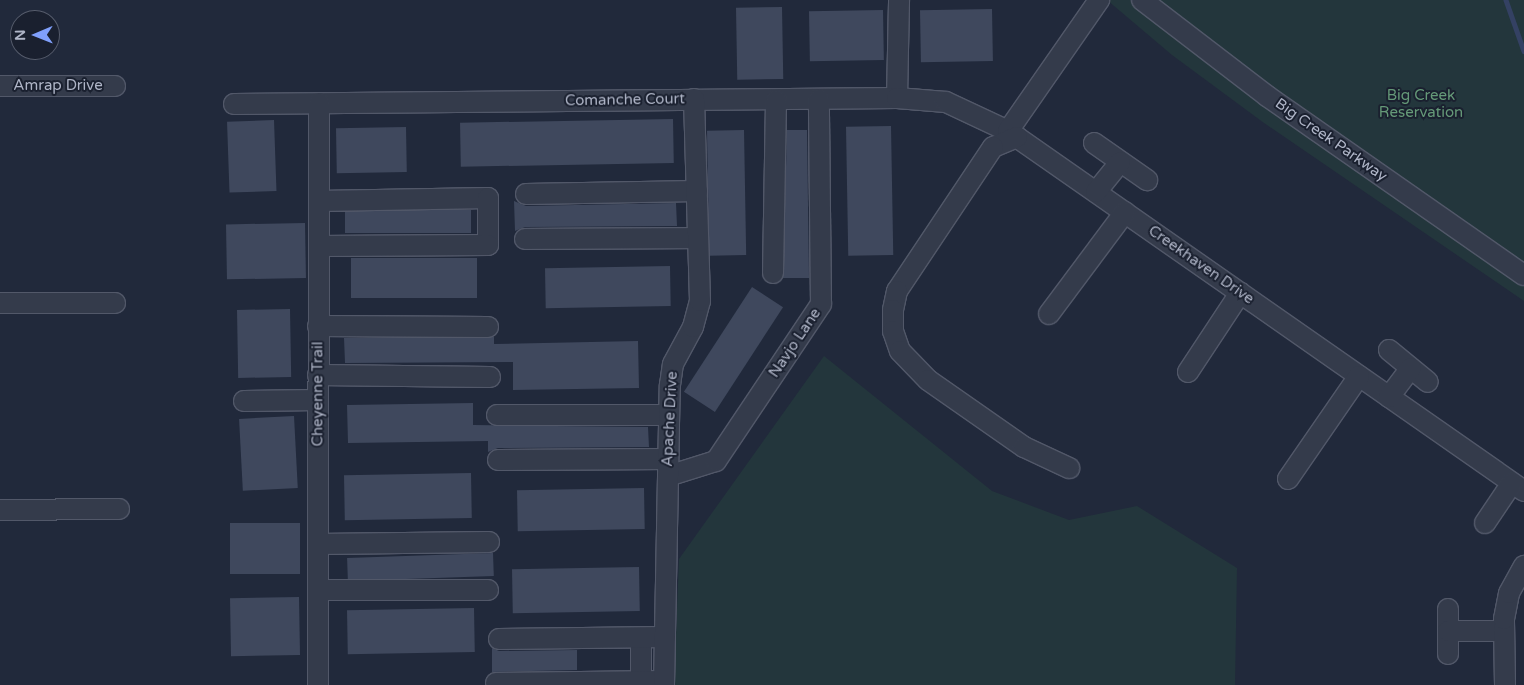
<!DOCTYPE html>
<style>
body{margin:0}
#map{position:relative;width:1524px;height:685px;overflow:hidden;background:#21293b;font-family:"Varela Round",sans-serif}
div>[style]{position:absolute}
.green>*{inset:0;background:#23363c}
.stream>*{height:4.5px;margin:-2.25px;padding:0 2.25px;transform-origin:2.25px;border-radius:2.25px;background:#344163}
.building>*{inset:0;background:#3f485d;transform-origin:0 0}
.roads{filter:drop-shadow(1px 0 #525869) drop-shadow(-1px 0 #525869) drop-shadow(0 1px #525869) drop-shadow(0 -1px #525869)}
.minor>*{height:20px;margin:-10px;padding:0 10px;transform-origin:10px;border-radius:10px;background:#343b4b}
span{translate:-50% -50%;white-space:nowrap;text-align:center;line-height:1.15;-webkit-text-stroke:4px #1a202f;paint-order:stroke}
.street-label{font-size:15px;color:#afb5c7}
.park-label{font-size:15px;color:#659978}
.north{position:absolute;left:10px;top:10px;width:50px;height:50px;box-sizing:border-box;background:#1a202f;border:1px solid #565c6c;border-radius:50%;rotate:269deg;font-size:14px;font-weight:700;line-height:20px;text-align:center;color:#afb5c7}
.north::after{content:'';display:block;margin:auto;width:18px;height:22px;background:#80a0fc;clip-path:polygon(50% 0,100% 100%,50% 72%,0 100%)}
</style>
<div id="map">
<div class="green">
<div style="clip-path:polygon(1107px 0,1524px 0,1524px 301px,1264px 123px,1172px 55px)"></div>
<div style="clip-path:polygon(824px 356px,992px 491px,1069px 520px,1137px 506px,1237px 568px,1235px 685px,674px 685px,679px 559px)"></div>
</div>
<div class="stream">
<div style="left:1506px;top:0;width:54px;rotate:70.6deg"></div>
</div>
<div class="building">
<div style="left:782px;top:7px;width:72px;height:46px;rotate:89deg"></div>
<div style="left:992px;top:9px;width:52px;height:72px;rotate:89deg"></div>
<div style="left:883px;top:10px;width:50px;height:74px;rotate:89deg"></div>
<div style="left:673px;top:119px;width:44px;height:213px;rotate:89deg"></div>
<div style="left:274px;top:120px;width:71px;height:47px;rotate:88deg"></div>
<div style="left:891px;top:126px;width:129px;height:45px;rotate:89deg"></div>
<div style="left:406px;top:127px;width:45px;height:70px;rotate:89deg"></div>
<div style="left:744px;top:130px;width:125px;height:37px;rotate:89deg"></div>
<div style="clip-path:polygon(787px 130px,807px 130px,809px 278px,783px 278px)"></div>
<div style="clip-path:polygon(514px 201px,526px 206px,676px 203px,677px 226px,525px 227px,515px 231px)"></div>
<div style="left:471px;top:210px;width:23px;height:126px;rotate:90deg"></div>
<div style="left:305px;top:223px;width:55px;height:79px;rotate:89deg"></div>
<div style="left:477px;top:258px;width:40px;height:126px;rotate:90deg"></div>
<div style="left:670px;top:266px;width:40px;height:125px;rotate:89deg"></div>
<div style="left:752px;top:287px;width:37px;height:125px;rotate:33deg"></div>
<div style="left:290px;top:309px;width:68px;height:53px;rotate:89deg"></div>
<div style="clip-path:polygon(494px 337px,494px 344px,638px 341px,639px 388px,513px 390px,513px 362px,345px 363px,344px 338px)"></div>
<div style="clip-path:polygon(473px 403px,473px 425px,648px 427px,649px 447px,498px 448px,488px 452px,488px 441px,348px 443px,347px 405px)"></div>
<div style="left:294px;top:416px;width:72px;height:55px;rotate:87deg"></div>
<div style="left:471px;top:473px;width:45px;height:127px;rotate:89deg"></div>
<div style="left:644px;top:488px;width:41px;height:127px;rotate:89deg"></div>
<div style="left:300px;top:523px;width:51px;height:70px;rotate:90deg"></div>
<div style="left:493px;top:553px;width:23px;height:146px;rotate:88deg"></div>
<div style="left:639px;top:567px;width:44px;height:127px;rotate:89deg"></div>
<div style="left:299px;top:597px;width:58px;height:69px;rotate:89deg"></div>
<div style="left:474px;top:608px;width:44px;height:127px;rotate:89deg"></div>
<div style="clip-path:polygon(492px 648px,499px 651px,577px 650px,577px 670px,492px 672px)"></div>
</div>
<div class="roads">
<div class="minor">
<div style="left:1142px;top:0;width:158px;rotate:37.5deg"></div>
<div style="left:1267px;top:96px;width:313px;rotate:34.9deg"></div>
<div style="left:0;top:86px;width:115px"></div>
<div style="left:897px;top:98px;width:98px;rotate:-88.8deg"></div>
<div style="left:234px;top:104px;width:663px;rotate:-0.52deg"></div>
<div style="left:897px;top:98px;width:49px;rotate:4.7deg"></div>
<div style="left:946px;top:102px;width:68px;rotate:25.1deg"></div>
<div style="left:1008px;top:131px;width:629px;rotate:34.9deg"></div>
<div style="left:1008px;top:131px;width:160px;rotate:-55.2deg"></div>
<div style="left:1017px;top:137px;width:26px;rotate:157deg"></div>
<div style="left:993px;top:147px;width:173px;rotate:123.7deg"></div>
<div style="left:897px;top:291px;width:19px;rotate:102deg"></div>
<div style="left:893px;top:310px;width:21px;rotate:90deg"></div>
<div style="left:893px;top:331px;width:21px;rotate:71deg"></div>
<div style="left:900px;top:351px;width:40px;rotate:46deg"></div>
<div style="left:928px;top:380px;width:117px;rotate:34.9deg"></div>
<div style="left:1024px;top:447px;width:50px;rotate:25deg"></div>
<div style="left:1094px;top:143px;width:65px;rotate:34.9deg"></div>
<div style="left:1096px;top:192px;width:38px;rotate:-51deg"></div>
<div style="left:526px;top:194px;width:171px;rotate:-1deg"></div>
<div style="left:319px;top:201px;width:169px;rotate:-1deg"></div>
<div style="left:488px;top:198px;width:47px;rotate:90deg"></div>
<div style="left:488px;top:245px;width:169px;rotate:179.7deg"></div>
<div style="left:525px;top:239px;width:173px;rotate:-0.3deg"></div>
<div style="left:773px;top:273px;width:173px;rotate:-89deg"></div>
<div style="left:0;top:303px;width:115px"></div>
<div style="left:1049px;top:314px;width:127px;rotate:-53.3deg"></div>
<div style="left:318px;top:326px;width:170px;rotate:0.3deg"></div>
<div style="left:1389px;top:350px;width:50px;rotate:39.4deg"></div>
<div style="left:1188px;top:372px;width:95px;rotate:-56.6deg"></div>
<div style="left:318px;top:375px;width:172px;rotate:0.7deg"></div>
<div style="left:1389px;top:397px;width:36px;rotate:-53deg"></div>
<div style="left:244px;top:401px;width:74px;rotate:-0.8deg"></div>
<div style="left:497px;top:415px;width:172px"></div>
<div style="left:498px;top:460px;width:170px;rotate:-0.3deg"></div>
<div style="left:668px;top:476px;width:50px;rotate:-17.4deg"></div>
<div style="left:716px;top:461px;width:189px;rotate:-56.2deg"></div>
<div style="left:821px;top:304px;width:205px;rotate:-90.6deg"></div>
<div style="left:1288px;top:479px;width:125px;rotate:-55.4deg"></div>
<div style="left:0;top:510px;width:119px;rotate:-0.5deg"></div>
<div style="left:1485px;top:523px;width:48px;rotate:-56deg"></div>
<div style="left:318px;top:544px;width:171px;rotate:-0.7deg"></div>
<div style="left:318px;top:590px;width:170px"></div>
<div style="left:1448px;top:609px;width:22px;rotate:90deg"></div>
<div style="left:641px;top:638px;width:43px;rotate:90deg"></div>
<div style="left:499px;top:639px;width:166px;rotate:-0.7deg"></div>
<div style="left:1448px;top:654px;width:23px;rotate:-90deg"></div>
<div style="left:1448px;top:631px;width:56px"></div>
<div style="left:496px;top:683px;width:168px;rotate:-0.7deg"></div>
<div style="left:318px;top:685px;width:582px;rotate:-89.9deg"></div>
<div style="left:664px;top:685px;width:300px;rotate:-88.9deg"></div>
<div style="left:670px;top:385px;width:21px;rotate:-82deg"></div>
<div style="left:673px;top:364px;width:42px;rotate:-61.6deg"></div>
<div style="left:693px;top:327px;width:27px;rotate:-75deg"></div>
<div style="left:700px;top:301px;width:202px;rotate:-91.7deg"></div>
<div style="left:1505px;top:685px;width:66px;rotate:-90.9deg"></div>
<div style="left:1504px;top:619px;width:26px;rotate:-79deg"></div>
<div style="left:1509px;top:593px;width:31px;rotate:-61deg"></div>
</div>
</div>
<div class="street-label">
<span style="left:58px;top:86px">Amrap Drive</span>
<span style="left:625px;top:100px;rotate:-1deg">Comanche Court</span>
<span style="left:1331px;top:140px;rotate:35deg">Big Creek Parkway</span>
<span style="left:1201px;top:265px;rotate:35deg">Creekhaven Drive</span>
<span style="left:795px;top:343px;rotate:-56deg">Navjo Lane</span>
<span style="left:318px;top:394px;rotate:-90deg">Cheyenne Trail</span>
<span style="left:670px;top:419px;rotate:-87deg">Apache Drive</span>
</div>
<div class="park-label">
<span style="left:1421px;top:104px">Big Creek<br>Reservation</span>
</div>
<div class="north">N</div>
</div>
